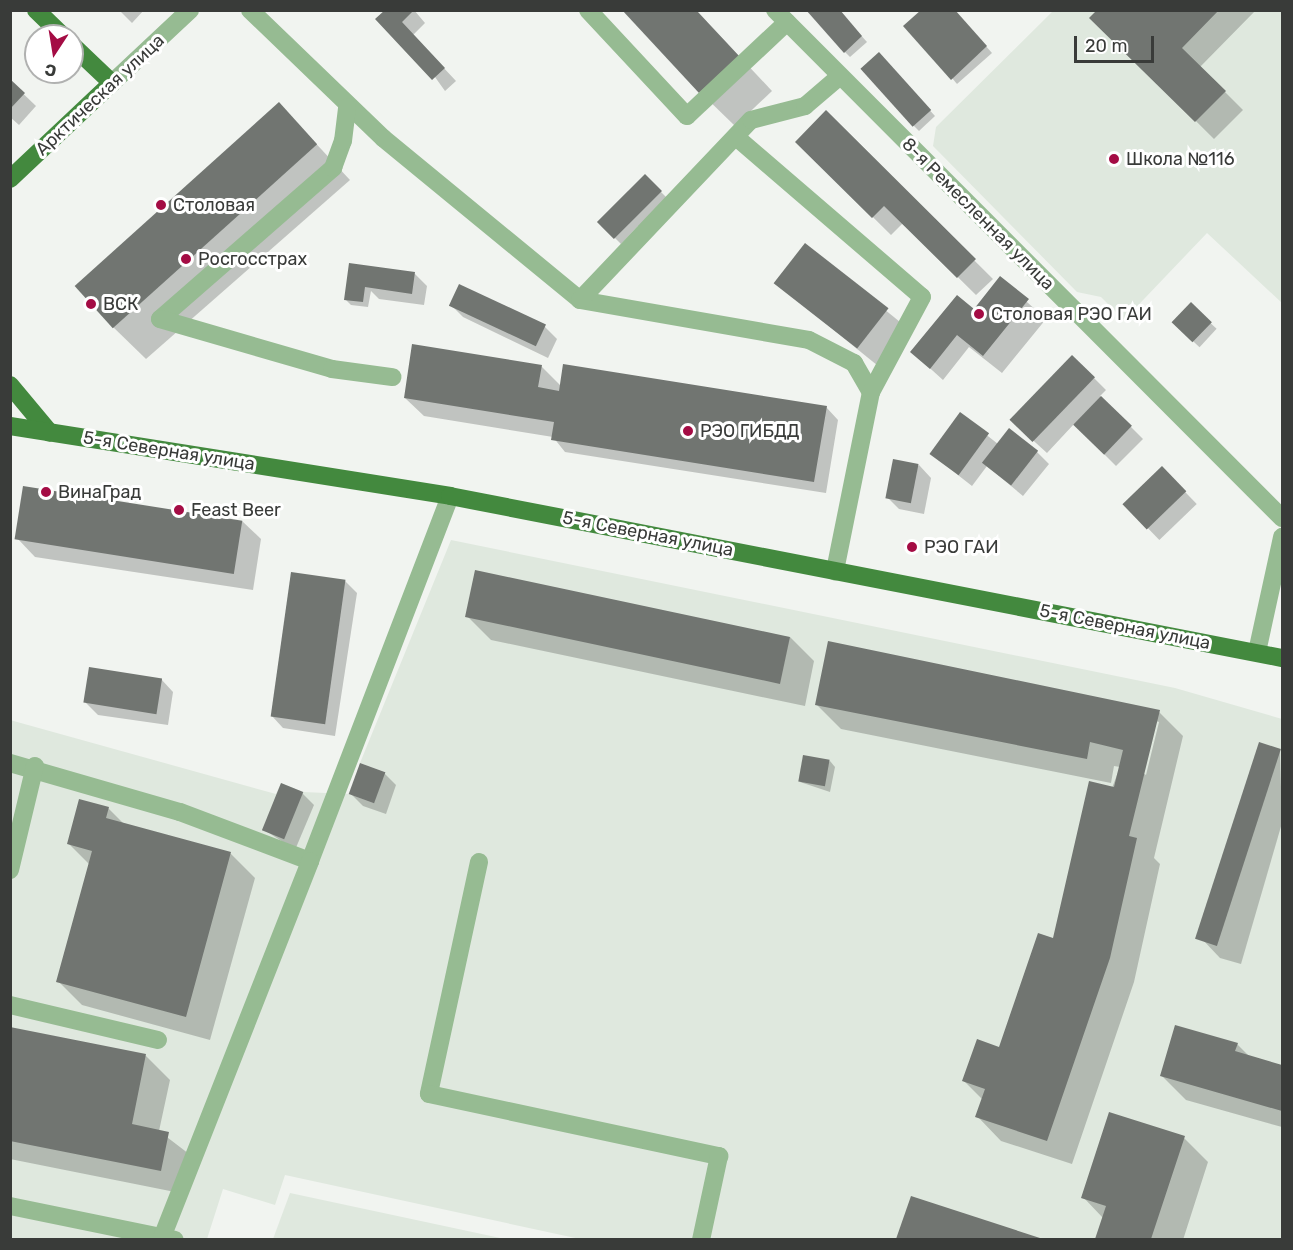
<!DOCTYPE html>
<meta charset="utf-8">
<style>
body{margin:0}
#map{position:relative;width:1293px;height:1250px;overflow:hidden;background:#f1f4f0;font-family:Rubik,sans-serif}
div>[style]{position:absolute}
.built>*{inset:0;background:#dfe8de}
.shadow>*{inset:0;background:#0003;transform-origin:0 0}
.building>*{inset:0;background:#717571;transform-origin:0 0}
.minor>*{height:18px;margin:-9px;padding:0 9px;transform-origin:9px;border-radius:9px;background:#96bb92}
.major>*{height:18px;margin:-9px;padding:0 9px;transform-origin:9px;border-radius:9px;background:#43893e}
.dots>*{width:16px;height:16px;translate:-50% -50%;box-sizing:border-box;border:3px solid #fff;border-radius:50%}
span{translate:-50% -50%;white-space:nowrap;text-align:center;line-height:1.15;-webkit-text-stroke:6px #fff;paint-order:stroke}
.street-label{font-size:18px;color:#393b39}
.poi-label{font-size:18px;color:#393b39}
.left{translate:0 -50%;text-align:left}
.frame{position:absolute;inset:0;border:12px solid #393b39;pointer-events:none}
.north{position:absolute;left:24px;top:24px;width:60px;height:60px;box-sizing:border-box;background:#fff;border:2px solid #b0b1b0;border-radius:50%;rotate:192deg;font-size:16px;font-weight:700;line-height:24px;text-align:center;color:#393b39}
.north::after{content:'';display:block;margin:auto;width:21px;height:27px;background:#a40c44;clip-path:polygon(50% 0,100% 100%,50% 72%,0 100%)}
.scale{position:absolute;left:1074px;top:36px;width:80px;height:27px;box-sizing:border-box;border:3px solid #393b39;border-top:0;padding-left:8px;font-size:18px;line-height:21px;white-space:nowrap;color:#393b39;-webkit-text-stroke:4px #fff;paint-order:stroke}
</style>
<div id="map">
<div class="built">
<div style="clip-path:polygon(1053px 11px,1282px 11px,1282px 303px,1207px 233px,1124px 320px,1101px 297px,1077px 292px,933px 146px,936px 127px)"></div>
<div style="clip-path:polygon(451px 540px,1175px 688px,1282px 719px,1282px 1239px,580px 1239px,285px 1175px,275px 1205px,223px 1189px,207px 1239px,11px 1239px,10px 720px,276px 794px,281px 783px,303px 792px,349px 794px,373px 803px,385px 772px,360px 763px)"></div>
<div style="clip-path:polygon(290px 1193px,505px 1239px,273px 1239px)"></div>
</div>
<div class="shadow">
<div style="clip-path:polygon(119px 10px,144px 10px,132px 23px)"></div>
<div style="clip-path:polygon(387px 10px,414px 10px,425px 23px,413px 35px,456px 81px,445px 91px)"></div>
<div style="clip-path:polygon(696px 10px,772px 91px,735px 126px,700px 92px)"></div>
<div style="clip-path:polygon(838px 10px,867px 42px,850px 57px,845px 52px)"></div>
<div style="clip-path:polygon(954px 10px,992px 53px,957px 84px,952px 78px)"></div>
<div style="clip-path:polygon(1099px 10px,1256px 10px,1200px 67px,1243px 110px,1214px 139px,1092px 18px)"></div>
<div style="clip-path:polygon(884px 60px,935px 116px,919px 131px,914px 126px)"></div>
<div style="clip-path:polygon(10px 81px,36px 106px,19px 125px,10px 117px)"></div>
<div style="clip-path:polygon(279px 104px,350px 180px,146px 359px,111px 325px)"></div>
<div style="clip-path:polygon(826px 113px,993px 279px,976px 295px,903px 223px,891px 235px,797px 142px)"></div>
<div style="clip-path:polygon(645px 176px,673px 204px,644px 233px,638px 226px,621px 244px,599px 222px)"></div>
<div style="left:805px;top:245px;width:131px;height:48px;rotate:39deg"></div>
<div style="clip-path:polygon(350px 265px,415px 274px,427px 286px,424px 305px,379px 299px,371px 291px,368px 307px,351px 305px,345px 299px)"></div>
<div style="clip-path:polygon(1001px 279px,1046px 319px,1002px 373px,969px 347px,943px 380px,912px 352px,974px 311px)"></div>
<div style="clip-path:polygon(451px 305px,545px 327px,557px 339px,548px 358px,463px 317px)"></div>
<div style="left:1191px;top:305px;width:35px;height:25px;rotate:43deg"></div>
<div style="clip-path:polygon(541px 366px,561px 386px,826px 407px,838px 420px,826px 493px,565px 452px,553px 437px,424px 416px,405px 398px)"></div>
<div style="clip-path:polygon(1094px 378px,1106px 390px,1100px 396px,1143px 439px,1116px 466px,1074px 424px,1047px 453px,1025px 433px)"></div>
<div style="clip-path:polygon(960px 414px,998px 444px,1037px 452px,1049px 464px,1023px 496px,987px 466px,972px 486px,931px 454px)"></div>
<div style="clip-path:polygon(919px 465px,931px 478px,924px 514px,899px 509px,887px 497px)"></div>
<div style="left:1162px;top:468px;width:50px;height:52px;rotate:46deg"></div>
<div style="clip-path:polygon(242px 521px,261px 539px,253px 590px,35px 557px,17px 538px)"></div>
<div style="clip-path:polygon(345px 581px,357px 593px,335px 736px,283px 728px,271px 715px)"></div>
<div style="clip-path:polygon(467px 616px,790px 637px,814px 661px,805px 706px,491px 640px)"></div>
<div style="clip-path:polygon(161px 679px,173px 692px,168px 725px,98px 715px,86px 703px)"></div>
<div style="clip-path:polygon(evenodd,817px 705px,1159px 712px,1183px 736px,1154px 858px,1160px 864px,1134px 982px,1072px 1164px,1001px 1141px,977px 1116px,983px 1100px,964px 1081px,1000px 1049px,1054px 940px,1120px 767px,1114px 766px,1111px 783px,841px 729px,817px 705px,1156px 721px,1159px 722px,1146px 775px,1143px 773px,1156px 721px)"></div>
<div style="clip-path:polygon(1280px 750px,1282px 823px,1241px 964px,1220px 958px,1202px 939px)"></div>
<div style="clip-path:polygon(830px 761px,835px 767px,830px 792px,800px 782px)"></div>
<div style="clip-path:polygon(384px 773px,396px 785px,386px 814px,363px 806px,351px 794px)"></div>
<div style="clip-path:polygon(302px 793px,314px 805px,295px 850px,263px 829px)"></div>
<div style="clip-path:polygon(108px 808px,125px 825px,231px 854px,255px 878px,210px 1040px,82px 1005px,58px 981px,90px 865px,68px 843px)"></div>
<div style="clip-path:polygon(10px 1029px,146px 1056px,170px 1080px,159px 1131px,193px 1157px,185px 1194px,10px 1159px)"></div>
<div style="clip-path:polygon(1237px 1044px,1250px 1057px,1282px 1066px,1282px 1127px,1186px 1100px,1162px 1076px)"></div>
<div style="clip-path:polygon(1184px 1138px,1208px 1162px,1183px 1240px,1096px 1240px,1103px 1218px,1083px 1197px)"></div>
<div style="clip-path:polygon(912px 1197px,1040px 1240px,898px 1240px)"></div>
</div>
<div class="building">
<div style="clip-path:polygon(385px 10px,414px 10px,402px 22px,445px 68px,432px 80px,375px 19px)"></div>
<div style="clip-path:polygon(622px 10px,696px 10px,739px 56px,699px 93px)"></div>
<div style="clip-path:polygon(806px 10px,840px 10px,862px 36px,844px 53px)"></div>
<div style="clip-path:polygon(921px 10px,955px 10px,987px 46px,951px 80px,903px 26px)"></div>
<div style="clip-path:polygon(1097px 10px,1219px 10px,1182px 48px,1226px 91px,1195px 122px,1089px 18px)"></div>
<div style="left:879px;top:52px;width:78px;height:25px;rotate:48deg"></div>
<div style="clip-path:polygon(10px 79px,25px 93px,10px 109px)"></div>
<div style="left:279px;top:102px;width:57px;height:275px;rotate:48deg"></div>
<div style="clip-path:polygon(826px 110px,976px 259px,957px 278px,884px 206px,872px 218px,795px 142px)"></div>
<div style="left:645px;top:174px;width:24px;height:68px;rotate:45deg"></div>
<div style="left:805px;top:243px;width:106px;height:51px;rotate:38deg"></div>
<div style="clip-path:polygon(349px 263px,415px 272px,412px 294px,365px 287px,363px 302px,344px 300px)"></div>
<div style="clip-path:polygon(1000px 276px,1029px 299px,983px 356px,957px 335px,930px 369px,910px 352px,957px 295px,974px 309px)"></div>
<div style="left:459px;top:284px;width:96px;height:24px;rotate:25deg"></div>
<div style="left:1191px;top:302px;width:29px;height:28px;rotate:44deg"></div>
<div style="clip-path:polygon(412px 344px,542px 365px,538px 387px,559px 391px,563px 364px,827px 406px,814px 482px,551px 440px,554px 422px,404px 398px)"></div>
<div style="left:1072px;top:355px;width:32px;height:90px;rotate:44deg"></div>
<div style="left:1101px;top:396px;width:43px;height:40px;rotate:44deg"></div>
<div style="left:960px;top:412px;width:36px;height:52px;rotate:36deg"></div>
<div style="left:1009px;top:428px;width:37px;height:44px;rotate:38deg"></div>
<div style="left:893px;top:459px;width:26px;height:40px;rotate:11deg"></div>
<div style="left:1162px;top:466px;width:35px;height:55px;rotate:46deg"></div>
<div style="left:23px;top:486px;width:222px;height:54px;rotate:9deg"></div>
<div style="left:475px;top:570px;width:322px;height:48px;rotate:12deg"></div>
<div style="left:291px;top:572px;width:55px;height:146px;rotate:8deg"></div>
<div style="clip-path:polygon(828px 641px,1160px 710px,1129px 836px,1137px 838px,1110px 958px,1047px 1141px,975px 1117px,985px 1089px,962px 1081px,977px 1039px,999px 1047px,1038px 933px,1053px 938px,1089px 781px,1114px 787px,1123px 750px,1090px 742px,1087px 759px,815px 705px)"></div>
<div style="left:89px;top:667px;width:74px;height:36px;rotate:9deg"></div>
<div style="left:1259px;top:742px;width:23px;height:207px;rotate:18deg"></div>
<div style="left:803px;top:755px;width:27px;height:27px;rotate:10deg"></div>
<div style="left:360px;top:763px;width:27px;height:33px;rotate:20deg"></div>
<div style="left:281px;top:783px;width:24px;height:51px;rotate:22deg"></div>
<div style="clip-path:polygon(79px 799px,109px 807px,106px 818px,231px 852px,186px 1017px,56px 982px,92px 851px,67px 844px)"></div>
<div style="clip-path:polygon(1175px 1025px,1238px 1043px,1235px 1051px,1282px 1065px,1282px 1111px,1160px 1076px)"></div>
<div style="clip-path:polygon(10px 1027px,146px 1054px,132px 1124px,169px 1132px,161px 1171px,10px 1141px)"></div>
<div style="clip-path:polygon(1109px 1112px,1185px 1136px,1151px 1239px,1095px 1239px,1106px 1206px,1081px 1198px)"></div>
<div style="clip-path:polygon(911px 1196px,1043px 1239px,896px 1239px)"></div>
</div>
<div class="minor">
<div style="left:250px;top:10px;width:185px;rotate:43.9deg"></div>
<div style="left:383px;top:138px;width:255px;rotate:39.4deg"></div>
<div style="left:580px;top:300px;width:232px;rotate:9.9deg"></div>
<div style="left:809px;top:340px;width:51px;rotate:27.1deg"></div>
<div style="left:854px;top:363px;width:34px;rotate:60deg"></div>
<div style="left:871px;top:392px;width:183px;rotate:101.4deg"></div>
<div style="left:588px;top:10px;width:145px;rotate:47deg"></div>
<div style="left:687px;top:116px;width:137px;rotate:-43.2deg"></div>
<div style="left:775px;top:10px;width:718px;rotate:45.06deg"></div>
<div style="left:112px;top:83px;width:107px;rotate:-43.1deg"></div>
<div style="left:736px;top:137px;width:245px;rotate:40.7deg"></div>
<div style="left:922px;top:297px;width:108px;rotate:118.2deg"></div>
<div style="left:580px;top:300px;width:248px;rotate:-46.5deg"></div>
<div style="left:751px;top:120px;width:56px;rotate:-14.5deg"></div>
<div style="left:805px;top:106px;width:46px;rotate:-40.6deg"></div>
<div style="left:160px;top:319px;width:230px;rotate:-41.1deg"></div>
<div style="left:333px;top:168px;width:29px;rotate:-70deg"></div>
<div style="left:343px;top:141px;width:34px;rotate:-83deg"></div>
<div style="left:160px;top:319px;width:179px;rotate:16.2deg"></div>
<div style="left:332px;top:369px;width:61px;rotate:7.6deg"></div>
<div style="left:1257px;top:652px;width:118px;rotate:-77.7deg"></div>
<div style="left:10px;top:763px;width:177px;rotate:16.1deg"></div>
<div style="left:180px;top:812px;width:139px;rotate:20.7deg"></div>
<div style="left:310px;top:861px;width:391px;rotate:-69deg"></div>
<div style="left:479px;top:862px;width:237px;rotate:102.2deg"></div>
<div style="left:429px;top:1094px;width:297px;rotate:12.1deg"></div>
<div style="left:719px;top:1156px;width:86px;rotate:102.1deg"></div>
<div style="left:10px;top:870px;width:107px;rotate:-76.5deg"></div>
<div style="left:10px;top:1005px;width:152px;rotate:13.3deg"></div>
<div style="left:10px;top:1206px;width:168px;rotate:11.6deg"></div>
<div style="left:161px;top:1240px;width:407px;rotate:-68.5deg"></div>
</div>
<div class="major">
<div style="left:36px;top:10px;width:37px;rotate:44deg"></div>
<div style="left:10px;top:179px;width:140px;rotate:-43.3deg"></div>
<div style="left:112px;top:83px;width:55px;rotate:-136.5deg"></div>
<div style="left:10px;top:385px;width:62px;rotate:50.2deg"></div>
<div style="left:10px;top:426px;width:446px;rotate:9deg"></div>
<div style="left:450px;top:496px;width:848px;rotate:11.02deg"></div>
</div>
<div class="dots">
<div style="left:1114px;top:159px;background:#a40c44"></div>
<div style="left:161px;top:205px;background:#a40c44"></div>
<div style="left:186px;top:259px;background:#a40c44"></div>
<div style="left:91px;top:304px;background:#a40c44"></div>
<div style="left:979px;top:314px;background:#a40c44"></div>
<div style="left:688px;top:431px;background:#a40c44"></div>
<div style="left:46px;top:492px;background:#a40c44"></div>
<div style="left:179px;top:510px;background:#a40c44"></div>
<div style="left:912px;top:547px;background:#a40c44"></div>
</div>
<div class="street-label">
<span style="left:100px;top:95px;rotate:-43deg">Арктическая улица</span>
<span style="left:978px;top:214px;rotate:45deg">8-я Ремесленная улица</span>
<span style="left:169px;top:451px;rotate:9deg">5-я Северная улица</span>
<span style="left:648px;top:534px;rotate:11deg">5-я Северная улица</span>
<span style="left:1125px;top:627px;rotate:11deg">5-я Северная улица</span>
</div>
<div class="poi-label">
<span class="left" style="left:1126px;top:159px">Школа №116</span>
<span class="left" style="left:173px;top:205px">Столовая</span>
<span class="left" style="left:198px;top:259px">Росгосстрах</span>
<span class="left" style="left:103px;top:304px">ВСК</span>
<span class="left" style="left:991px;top:314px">Столовая РЭО ГАИ</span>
<span class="left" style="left:700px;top:431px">РЭО ГИБДД</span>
<span class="left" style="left:58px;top:492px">ВинаГрад</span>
<span class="left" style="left:191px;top:510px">Feast Beer</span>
<span class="left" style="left:924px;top:547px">РЭО ГАИ</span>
</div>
<div class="frame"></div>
<div class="north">С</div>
<div class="scale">20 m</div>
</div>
